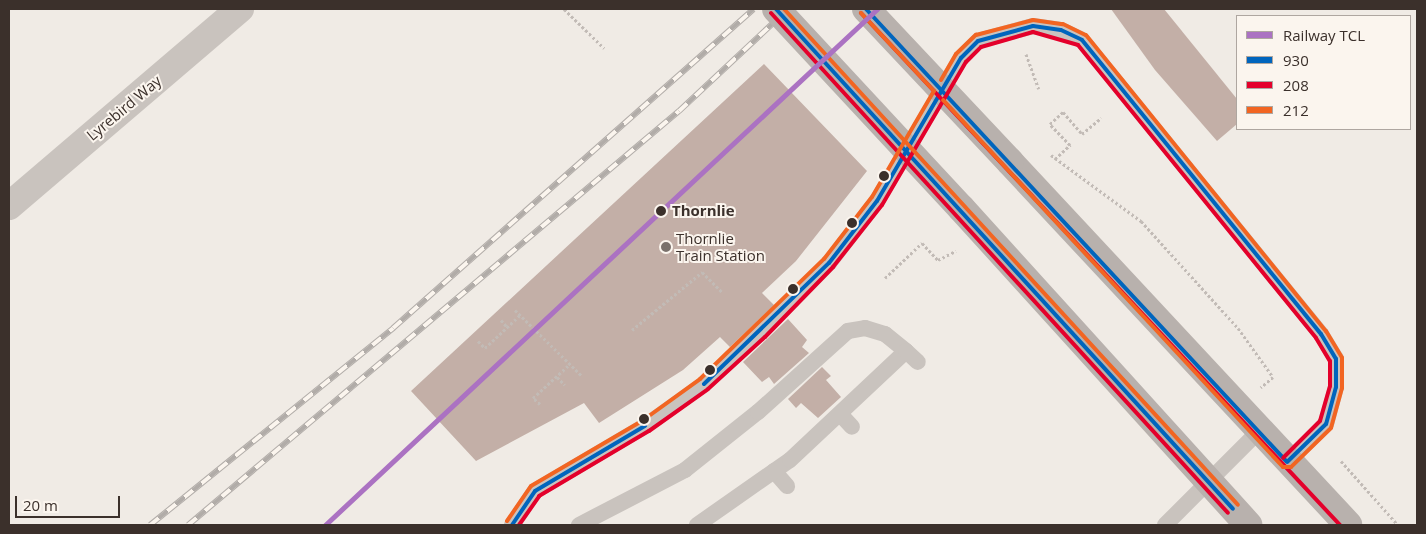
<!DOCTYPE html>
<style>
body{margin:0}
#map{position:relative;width:1426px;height:534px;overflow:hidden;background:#f0ebe5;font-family:"Open Sans",sans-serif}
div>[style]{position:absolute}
.building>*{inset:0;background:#c3afa7}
.path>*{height:3px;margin-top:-1.5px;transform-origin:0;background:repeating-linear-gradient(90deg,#c2bbb6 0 2.5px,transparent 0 5px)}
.service>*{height:16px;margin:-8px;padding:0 8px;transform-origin:8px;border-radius:8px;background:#c9c3be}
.minor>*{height:28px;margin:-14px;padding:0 14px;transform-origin:14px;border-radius:14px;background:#c9c3be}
.primary>*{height:28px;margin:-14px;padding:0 14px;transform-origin:14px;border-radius:14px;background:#b8b1ad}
.rail>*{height:5.5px;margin-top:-2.75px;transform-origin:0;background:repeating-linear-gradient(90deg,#fbf5ee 0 11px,#b1aca8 0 22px);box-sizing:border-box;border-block:1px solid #b1aca8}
.primary-bridge>*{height:28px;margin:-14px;padding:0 14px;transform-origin:14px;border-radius:14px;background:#b8b1ad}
.bus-1>*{height:4px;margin:-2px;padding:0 2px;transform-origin:2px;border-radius:2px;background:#0065bd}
.bus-2>*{height:4px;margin:-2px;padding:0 2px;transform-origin:2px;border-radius:2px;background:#e4002b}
.bus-3>*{height:4px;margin:-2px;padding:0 2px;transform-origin:2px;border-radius:2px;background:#f26522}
.rail-1>*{height:5px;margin:-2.5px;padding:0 2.5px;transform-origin:2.5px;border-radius:2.5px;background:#ab72c2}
.dots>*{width:14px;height:14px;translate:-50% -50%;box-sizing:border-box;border:2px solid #fbf5ee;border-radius:50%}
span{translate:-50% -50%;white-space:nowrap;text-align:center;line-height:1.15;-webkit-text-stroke:4px #fbf5ee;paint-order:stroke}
.street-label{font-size:15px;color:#3b302b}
.stop-label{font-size:15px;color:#3b302b;font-weight:700}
.left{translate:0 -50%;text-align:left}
.poi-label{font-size:15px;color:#3b302b}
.frame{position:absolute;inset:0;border:10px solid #3b302b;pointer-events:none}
.legend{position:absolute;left:1236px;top:15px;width:175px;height:115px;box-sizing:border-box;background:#fbf5ee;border:1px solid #aea6a0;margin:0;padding:6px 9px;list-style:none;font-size:15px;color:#3b302b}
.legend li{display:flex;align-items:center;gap:10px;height:25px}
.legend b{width:25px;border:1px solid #aea6a0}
.scale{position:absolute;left:15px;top:496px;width:105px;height:22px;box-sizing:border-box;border:2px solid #3b302b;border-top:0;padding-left:6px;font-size:15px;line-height:18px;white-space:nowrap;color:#3b302b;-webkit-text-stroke:4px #fbf5ee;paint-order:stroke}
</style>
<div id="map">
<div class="building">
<div style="clip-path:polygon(1111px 9px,1164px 9px,1237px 99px,1237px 124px,1217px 141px,1155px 70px)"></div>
<div style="clip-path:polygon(764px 64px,867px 171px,796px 261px,762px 293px,774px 305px,730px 347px,720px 337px,683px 370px,599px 423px,584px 403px,476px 461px,411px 391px)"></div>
<div style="clip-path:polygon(788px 319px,807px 340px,802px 347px,809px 353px,774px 384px,769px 377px,762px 382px,743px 362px)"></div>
<div style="clip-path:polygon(822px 367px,831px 376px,826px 380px,841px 397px,818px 418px,801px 403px,796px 408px,788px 399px)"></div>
</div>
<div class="path">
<div style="left:564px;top:9px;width:56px;rotate:44.3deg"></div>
<div style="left:1026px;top:54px;width:37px;rotate:70deg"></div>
<div style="left:1051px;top:155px;width:112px;rotate:36.3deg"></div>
<div style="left:1141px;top:221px;width:144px;rotate:47.8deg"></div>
<div style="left:1238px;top:328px;width:60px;rotate:54.5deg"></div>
<div style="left:1273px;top:377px;width:16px;rotate:140deg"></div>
<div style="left:1055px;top:159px;width:21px;rotate:-43deg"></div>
<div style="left:1070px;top:145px;width:29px;rotate:-134deg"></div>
<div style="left:1050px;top:124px;width:18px;rotate:-43deg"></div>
<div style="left:1063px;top:112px;width:29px;rotate:49deg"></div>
<div style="left:1082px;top:134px;width:25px;rotate:-40deg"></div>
<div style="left:885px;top:278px;width:51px;rotate:-43.4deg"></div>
<div style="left:922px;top:243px;width:23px;rotate:47deg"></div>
<div style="left:938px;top:260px;width:20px;rotate:-27deg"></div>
<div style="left:515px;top:310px;width:93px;rotate:44.6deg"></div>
<div style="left:501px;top:320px;width:9px;rotate:49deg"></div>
<div style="left:632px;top:330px;width:91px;rotate:-39.6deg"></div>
<div style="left:702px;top:272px;width:28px;rotate:45deg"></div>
<div style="left:478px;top:341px;width:10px;rotate:45deg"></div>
<div style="left:485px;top:348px;width:48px;rotate:-43.3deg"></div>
<div style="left:557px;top:377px;width:11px;rotate:45deg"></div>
<div style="left:540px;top:404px;width:9px;rotate:-139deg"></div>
<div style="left:533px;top:398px;width:50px;rotate:-42.6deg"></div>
<div style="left:1341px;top:461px;width:86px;rotate:48.3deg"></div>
</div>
<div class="service">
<div style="left:841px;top:415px;width:16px;rotate:47deg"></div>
<div style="left:774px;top:471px;width:20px;rotate:49deg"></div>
<div style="left:512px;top:525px;width:41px;rotate:-55.9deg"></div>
<div style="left:535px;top:491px;width:128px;rotate:-30.6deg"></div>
<div style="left:645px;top:426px;width:72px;rotate:-35.4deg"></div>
<div style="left:704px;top:384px;width:77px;rotate:-42.4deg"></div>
<div style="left:761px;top:332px;width:97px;rotate:-45.4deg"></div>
<div style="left:829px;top:263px;width:78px;rotate:-52.3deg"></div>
<div style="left:877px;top:201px;width:166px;rotate:-59.6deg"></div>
<div style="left:961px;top:58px;width:24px;rotate:-45deg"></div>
<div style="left:978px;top:41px;width:57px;rotate:-15.3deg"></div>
<div style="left:1033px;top:26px;width:28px;rotate:8deg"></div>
<div style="left:1061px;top:30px;width:23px;rotate:25deg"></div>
<div style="left:1082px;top:40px;width:379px;rotate:50.9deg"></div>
<div style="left:1321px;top:334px;width:29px;rotate:59deg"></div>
<div style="left:1336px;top:359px;width:28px;rotate:90deg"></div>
<div style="left:1336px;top:387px;width:38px;rotate:105deg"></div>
<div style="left:1326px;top:424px;width:54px;rotate:135.7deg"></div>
<div style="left:579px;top:525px;width:119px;rotate:-27.4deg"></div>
<div style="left:685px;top:470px;width:93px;rotate:-38.5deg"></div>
<div style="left:758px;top:412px;width:121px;rotate:-42deg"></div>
<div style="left:848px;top:331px;width:17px;rotate:-10deg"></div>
<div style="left:865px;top:328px;width:21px;rotate:17deg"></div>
<div style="left:885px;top:334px;width:27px;rotate:39deg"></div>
<div style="left:697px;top:525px;width:113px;rotate:-35deg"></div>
<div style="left:790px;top:460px;width:159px;rotate:-43.2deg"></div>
<div style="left:906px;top:351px;width:16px;rotate:43deg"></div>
<div style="left:1165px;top:525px;width:132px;rotate:-45deg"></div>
</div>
<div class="minor">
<div style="left:9px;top:206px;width:304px;rotate:-40.5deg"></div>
</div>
<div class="primary">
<div style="left:1010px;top:162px;width:496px;rotate:47deg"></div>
<div style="left:961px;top:208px;width:428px;rotate:47.8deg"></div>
</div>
<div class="rail">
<div style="left:150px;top:525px;width:313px;rotate:-39deg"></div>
<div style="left:393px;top:328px;width:481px;rotate:-41.5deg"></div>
<div style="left:188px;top:525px;width:642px;rotate:-40.14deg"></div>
<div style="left:679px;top:111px;width:149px;rotate:-43.1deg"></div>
</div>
<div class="primary-bridge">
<div style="left:776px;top:9px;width:272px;rotate:47.1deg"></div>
<div style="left:866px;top:9px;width:210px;rotate:46.7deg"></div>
</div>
<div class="bus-1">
<div style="left:776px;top:9px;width:677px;rotate:47.57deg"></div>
<div style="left:866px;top:9px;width:618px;rotate:47.1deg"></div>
<div style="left:704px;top:384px;width:174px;rotate:-44.1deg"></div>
<div style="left:829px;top:263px;width:78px;rotate:-52.3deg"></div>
<div style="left:877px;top:201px;width:166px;rotate:-59.6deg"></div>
<div style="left:961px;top:58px;width:24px;rotate:-45deg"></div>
<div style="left:978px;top:41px;width:57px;rotate:-15.3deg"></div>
<div style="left:1033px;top:26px;width:28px;rotate:8deg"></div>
<div style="left:1061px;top:30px;width:23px;rotate:25deg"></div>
<div style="left:1082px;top:40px;width:379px;rotate:50.9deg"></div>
<div style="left:1321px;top:334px;width:29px;rotate:59deg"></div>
<div style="left:1336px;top:359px;width:28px;rotate:90deg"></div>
<div style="left:1336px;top:387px;width:38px;rotate:105deg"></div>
<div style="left:1326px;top:424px;width:54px;rotate:135.7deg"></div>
<div style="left:512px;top:525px;width:41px;rotate:-55.9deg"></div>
<div style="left:535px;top:491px;width:128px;rotate:-30.6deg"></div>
</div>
<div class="bus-2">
<div style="left:771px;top:13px;width:677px;rotate:47.57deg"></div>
<div style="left:861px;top:13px;width:701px;rotate:46.91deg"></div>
<div style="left:519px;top:525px;width:35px;rotate:-55deg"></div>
<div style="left:539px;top:496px;width:128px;rotate:-30.6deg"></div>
<div style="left:649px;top:431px;width:72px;rotate:-35.4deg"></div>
<div style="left:708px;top:389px;width:77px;rotate:-42.4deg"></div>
<div style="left:765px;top:337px;width:98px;rotate:-45.8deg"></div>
<div style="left:833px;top:267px;width:79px;rotate:-51.7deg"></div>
<div style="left:882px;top:205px;width:166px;rotate:-59.6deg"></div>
<div style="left:966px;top:62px;width:21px;rotate:-45deg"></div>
<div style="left:981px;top:47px;width:54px;rotate:-16.1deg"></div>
<div style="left:1033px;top:32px;width:47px;rotate:16.1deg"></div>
<div style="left:1078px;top:45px;width:377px;rotate:50.9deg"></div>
<div style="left:1316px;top:338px;width:27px;rotate:59deg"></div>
<div style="left:1330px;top:361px;width:25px;rotate:90deg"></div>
<div style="left:1330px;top:386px;width:36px;rotate:106deg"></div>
<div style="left:1320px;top:421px;width:52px;rotate:135deg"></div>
</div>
<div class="bus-3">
<div style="left:784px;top:9px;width:672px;rotate:47.53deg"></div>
<div style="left:941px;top:80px;width:30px;rotate:-60deg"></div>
<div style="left:956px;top:54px;width:28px;rotate:-44deg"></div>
<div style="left:976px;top:35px;width:59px;rotate:-14.7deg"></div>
<div style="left:1033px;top:20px;width:30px;rotate:8deg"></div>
<div style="left:1063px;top:24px;width:25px;rotate:26deg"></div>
<div style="left:1086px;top:35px;width:381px;rotate:51deg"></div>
<div style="left:1326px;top:331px;width:31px;rotate:59deg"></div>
<div style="left:1342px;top:358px;width:30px;rotate:90deg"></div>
<div style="left:1342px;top:388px;width:41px;rotate:105.4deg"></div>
<div style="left:1331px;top:428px;width:56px;rotate:135.7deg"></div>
<div style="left:1291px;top:467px;width:8px;rotate:180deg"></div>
<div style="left:1283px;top:467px;width:500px;rotate:-132.81deg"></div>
<div style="left:507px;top:521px;width:42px;rotate:-55.6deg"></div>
<div style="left:531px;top:486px;width:129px;rotate:-30.4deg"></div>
<div style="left:642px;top:421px;width:72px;rotate:-35.9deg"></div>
<div style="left:700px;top:379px;width:173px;rotate:-44.1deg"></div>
<div style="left:824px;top:259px;width:78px;rotate:-52.3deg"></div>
<div style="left:872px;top:197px;width:123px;rotate:-59.7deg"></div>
<div style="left:934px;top:91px;width:107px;rotate:-133.1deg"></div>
</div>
<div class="rail-1">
<div style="left:325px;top:525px;width:756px;rotate:-43.07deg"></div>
</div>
<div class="dots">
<div style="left:884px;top:176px;background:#3b302b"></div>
<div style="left:661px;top:211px;background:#3b302b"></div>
<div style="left:852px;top:223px;background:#3b302b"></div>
<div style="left:666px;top:247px;background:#7a716c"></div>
<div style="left:793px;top:289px;background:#3b302b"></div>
<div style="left:710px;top:370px;background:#3b302b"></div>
<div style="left:644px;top:419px;background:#3b302b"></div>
</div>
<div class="street-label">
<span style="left:124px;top:108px;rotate:-40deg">Lyrebird Way</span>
</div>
<div class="stop-label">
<span class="left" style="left:672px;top:211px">Thornlie</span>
</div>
<div class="poi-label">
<span class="left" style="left:676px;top:247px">Thornlie<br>Train Station</span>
</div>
<div class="frame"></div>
<ul class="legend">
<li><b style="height:6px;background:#ab72c2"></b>Railway TCL</li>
<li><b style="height:6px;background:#0065bd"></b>930</li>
<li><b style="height:6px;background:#e4002b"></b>208</li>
<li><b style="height:6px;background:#f26522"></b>212</li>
</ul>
<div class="scale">20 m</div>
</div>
